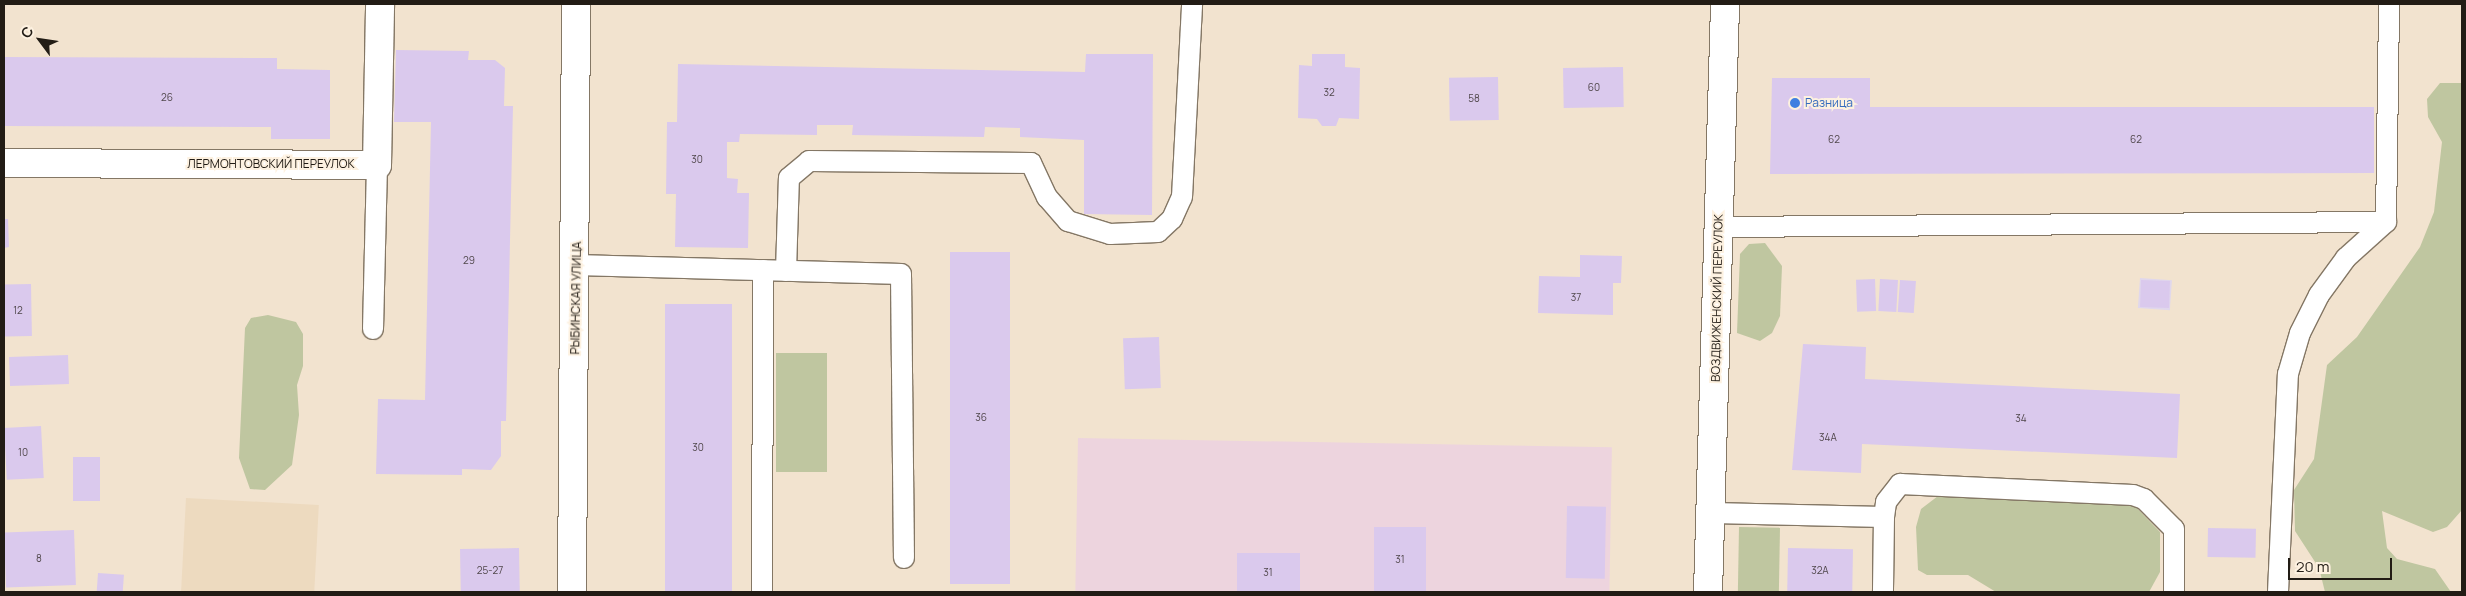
<!DOCTYPE html>
<meta charset="utf-8">
<style>
body{margin:0}
#map{position:relative;width:2466px;height:596px;overflow:hidden;background:#f2e3cf;font-family:Manrope,sans-serif}
div>[style]{position:absolute}
.built>*{inset:0;background:#eddabf;transform-origin:0 0}
.industrial>*{inset:0;background:#e0d7ec;transform-origin:0 0}
.education>*{inset:0;background:#edd4de;transform-origin:0 0}
.green>*{inset:0;background:#bfc6a0;transform-origin:0 0}
.building>*{inset:0;background:#dac9ed;transform-origin:0 0}
.roads{filter:drop-shadow(1px 0 #847765) drop-shadow(-1px 0 #847765) drop-shadow(0 1px #847765) drop-shadow(0 -1px #847765)}
.service>*{height:20px;margin:-10px;padding:0 10px;transform-origin:10px;border-radius:10px;background:#fff}
.minor>*{height:28px;margin:-14px;padding:0 14px;transform-origin:14px;border-radius:14px;background:#fff}
.secondary>*{height:28px;margin:-14px;padding:0 14px;transform-origin:14px;border-radius:14px;background:#fff}
.dots>*{width:14px;height:14px;translate:-50% -50%;box-sizing:border-box;border:2px solid #fdf1e0;border-radius:50%}
span{translate:-50% -50%;white-space:nowrap;text-align:center;line-height:1.15;-webkit-text-stroke:4px #fdf1e0;paint-order:stroke}
.number-label{font-size:10px;color:#50474b}
.number-label span{-webkit-text-stroke-width:0}
.shop-label{font-size:12px;color:#366cbe}
.left{translate:0 -50%;text-align:left}
.street-label{font-size:12px;color:#221c15}
.frame{position:absolute;inset:0;border:5px solid #221c15;pointer-events:none}
.north{position:absolute;left:15px;top:15px;width:50px;height:50px;-webkit-text-stroke:4px #fdf1e0;paint-order:stroke;rotate:301deg;font-size:14px;font-weight:700;line-height:20px;text-align:center;color:#221c15}
.north::after{content:'';display:block;margin:auto;width:18px;height:22px;background:#221c15;clip-path:polygon(50% 0,100% 100%,50% 72%,0 100%)}
.scale{position:absolute;left:2288px;top:558px;width:104px;height:22px;box-sizing:border-box;border:2px solid #221c15;border-top:0;padding-left:6px;font-size:15px;line-height:18px;white-space:nowrap;color:#221c15;-webkit-text-stroke:4px #fdf1e0;paint-order:stroke}
</style>
<div id="map">
<div class="built">
<div style="left:186px;top:498px;width:133px;height:94px;rotate:3deg"></div>
</div>
<div class="industrial">
<div style="left:2140px;top:278px;width:32px;height:30px;rotate:4deg"></div>
</div>
<div class="education">
<div style="left:1078px;top:438px;width:534px;height:154px;rotate:1deg"></div>
</div>
<div class="green">
<div style="clip-path:polygon(2440px 83px,2462px 83px,2462px 510px,2447px 527px,2433px 532px,2382px 511px,2387px 548px,2397px 559px,2435px 569px,2451px 592px,2325px 592px,2319px 568px,2295px 531px,2294px 490px,2314px 459px,2327px 365px,2357px 337px,2420px 247px,2434px 212px,2442px 142px,2428px 117px,2427px 99px)"></div>
<div style="clip-path:polygon(1765px 243px,1782px 266px,1780px 316px,1772px 333px,1760px 341px,1737px 333px,1740px 254px,1749px 244px)"></div>
<div style="clip-path:polygon(268px 315px,296px 322px,303px 334px,303px 366px,297px 385px,299px 415px,292px 465px,265px 490px,250px 489px,239px 458px,245px 328px,251px 318px)"></div>
<div style="left:776px;top:353px;width:51px;height:119px"></div>
<div style="clip-path:polygon(1938px 496px,2134px 505px,2160px 532px,2160px 572px,2149px 592px,1996px 592px,1968px 575px,1927px 575px,1918px 570px,1916px 527px,1921px 509px)"></div>
<div style="left:1739px;top:527px;width:41px;height:65px;rotate:1deg"></div>
</div>
<div class="building">
<div style="clip-path:polygon(396px 50px,469px 51px,468px 60px,495px 60px,505px 68px,504px 106px,513px 106px,506px 421px,501px 421px,501px 456px,491px 470px,462px 469px,462px 475px,376px 474px,378px 399px,425px 400px,431px 122px,394px 122px)"></div>
<div style="clip-path:polygon(1086px 54px,1153px 54px,1152px 215px,1084px 214px,1084px 140px,1020px 137px,1020px 128px,985px 127px,984px 137px,852px 135px,853px 125px,817px 125px,817px 135px,740px 134px,739px 142px,727px 142px,727px 178px,738px 179px,737px 193px,749px 193px,748px 248px,675px 247px,676px 194px,666px 194px,667px 122px,677px 122px,678px 64px,1085px 72px)"></div>
<div style="clip-path:polygon(1312px 54px,1345px 54px,1345px 67px,1360px 68px,1359px 119px,1339px 118px,1336px 126px,1322px 126px,1317px 119px,1298px 118px,1299px 65px,1312px 66px)"></div>
<div style="clip-path:polygon(4px 57px,277px 58px,277px 69px,330px 70px,330px 139px,271px 139px,271px 127px,4px 126px)"></div>
<div style="left:1623px;top:67px;width:40px;height:60px;rotate:89deg"></div>
<div style="left:1498px;top:77px;width:43px;height:49px;rotate:89deg"></div>
<div style="clip-path:polygon(1772px 78px,1870px 78px,1870px 107px,2374px 107px,2374px 173px,1770px 174px)"></div>
<div style="clip-path:polygon(4px 219px,8px 219px,9px 247px,4px 248px)"></div>
<div style="left:1010px;top:252px;width:332px;height:60px;rotate:90deg"></div>
<div style="clip-path:polygon(1580px 255px,1622px 256px,1621px 283px,1613px 283px,1613px 315px,1538px 313px,1539px 276px,1580px 277px)"></div>
<div style="left:1875px;top:279px;width:32px;height:19px;rotate:88deg"></div>
<div style="left:1880px;top:279px;width:18px;height:32px;rotate:3deg"></div>
<div style="left:1900px;top:280px;width:16px;height:32px;rotate:4deg"></div>
<div style="left:2141px;top:280px;width:29px;height:27px;rotate:2deg"></div>
<div style="left:31px;top:284px;width:52px;height:27px;rotate:89deg"></div>
<div style="left:665px;top:304px;width:67px;height:288px"></div>
<div style="left:1159px;top:337px;width:51px;height:36px;rotate:88deg"></div>
<div style="clip-path:polygon(1803px 344px,1866px 347px,1865px 379px,2180px 394px,2177px 458px,1862px 444px,1861px 473px,1792px 470px)"></div>
<div style="left:68px;top:355px;width:29px;height:59px;rotate:88deg"></div>
<div style="left:41px;top:426px;width:52px;height:37px;rotate:87deg"></div>
<div style="left:73px;top:457px;width:27px;height:44px"></div>
<div style="left:1567px;top:506px;width:39px;height:72px;rotate:1deg"></div>
<div style="left:1374px;top:527px;width:52px;height:65px"></div>
<div style="left:2208px;top:528px;width:48px;height:29px;rotate:1deg"></div>
<div style="left:74px;top:530px;width:55px;height:70px;rotate:88deg"></div>
<div style="left:519px;top:548px;width:44px;height:59px;rotate:89deg"></div>
<div style="left:1788px;top:548px;width:65px;height:44px;rotate:1deg"></div>
<div style="left:1237px;top:553px;width:63px;height:39px"></div>
<div style="left:98px;top:573px;width:26px;height:19px;rotate:4deg"></div>
</div>
<div class="roads">
<div class="service">
<div style="left:1719px;top:227px;width:667px;rotate:-0.43deg"></div>
<div style="left:2386px;top:222px;width:218px;rotate:-89.2deg"></div>
<div style="left:577px;top:265px;width:324px;rotate:1.6deg"></div>
<div style="left:901px;top:274px;width:284px;rotate:89.4deg"></div>
<div style="left:786px;top:271px;width:93px;rotate:-88.2deg"></div>
<div style="left:789px;top:178px;width:26px;rotate:-40deg"></div>
<div style="left:809px;top:161px;width:222px;rotate:0.5deg"></div>
<div style="left:1031px;top:163px;width:38px;rotate:65deg"></div>
<div style="left:1047px;top:197px;width:32px;rotate:49deg"></div>
<div style="left:1068px;top:221px;width:44px;rotate:17.2deg"></div>
<div style="left:1110px;top:234px;width:48px;rotate:-2.4deg"></div>
<div style="left:1158px;top:232px;width:19px;rotate:-43deg"></div>
<div style="left:1172px;top:219px;width:24px;rotate:-66deg"></div>
<div style="left:1182px;top:197px;width:193px;rotate:-87deg"></div>
<div style="left:373px;top:329px;width:164px;rotate:-88.6deg"></div>
<div style="left:1712px;top:513px;width:172px;rotate:1.3deg"></div>
<div style="left:1884px;top:517px;width:75px;rotate:90.8deg"></div>
<div style="left:1884px;top:517px;width:15px;rotate:-82deg"></div>
<div style="left:1886px;top:502px;width:23px;rotate:-52deg"></div>
<div style="left:1900px;top:484px;width:233px;rotate:2.7deg"></div>
<div style="left:2133px;top:495px;width:12px;rotate:20deg"></div>
<div style="left:2144px;top:499px;width:42px;rotate:45deg"></div>
<div style="left:2174px;top:529px;width:63px;rotate:90deg"></div>
<div style="left:762px;top:592px;width:322px;rotate:-89.8deg"></div>
<div style="left:2278px;top:592px;width:218px;rotate:-87.4deg"></div>
<div style="left:2288px;top:374px;width:43px;rotate:-73.7deg"></div>
<div style="left:2300px;top:333px;width:42px;rotate:-63.4deg"></div>
<div style="left:2319px;top:295px;width:46px;rotate:-53.9deg"></div>
<div style="left:2346px;top:258px;width:54px;rotate:-42deg"></div>
</div>
<div class="minor">
<div style="left:4px;top:163px;width:373px;rotate:0.3deg"></div>
<div style="left:377px;top:165px;width:161px;rotate:-88.9deg"></div>
<div style="left:1708px;top:592px;width:588px;rotate:-88.34deg"></div>
</div>
<div class="secondary">
<div style="left:572px;top:592px;width:588px;rotate:-89.61deg"></div>
</div>
</div>
<div class="dots">
<div style="left:1795px;top:103px;background:#3f7fe0"></div>
</div>
<div class="number-label">
<span style="left:1594px;top:88px">60</span>
<span style="left:1329px;top:93px">32</span>
<span style="left:167px;top:98px">26</span>
<span style="left:1474px;top:99px">58</span>
<span style="left:1834px;top:140px">62</span>
<span style="left:2136px;top:140px">62</span>
<span style="left:697px;top:160px">30</span>
<span style="left:469px;top:261px">29</span>
<span style="left:1576px;top:298px">37</span>
<span style="left:18px;top:311px">12</span>
<span style="left:981px;top:418px">36</span>
<span style="left:2021px;top:419px">34</span>
<span style="left:1828px;top:438px">34А</span>
<span style="left:698px;top:448px">30</span>
<span style="left:23px;top:453px">10</span>
<span style="left:39px;top:559px">8</span>
<span style="left:1400px;top:560px">31</span>
<span style="left:490px;top:571px">25-27</span>
<span style="left:1820px;top:571px">32А</span>
<span style="left:1268px;top:573px">31</span>
</div>
<div class="shop-label">
<span class="left" style="left:1805px;top:103px">Разница</span>
</div>
<div class="street-label">
<span style="left:271px;top:164px">ЛЕРМОНТОВСКИЙ ПЕРЕУЛОК</span>
<span style="left:576px;top:298px;rotate:-89deg">РЫБИНСКАЯ УЛИЦА</span>
<span style="left:1717px;top:298px;rotate:-89deg">ВОЗДВИЖЕНСКИЙ ПЕРЕУЛОК</span>
</div>
<div class="frame"></div>
<div class="north">С</div>
<div class="scale">20 m</div>
</div>
